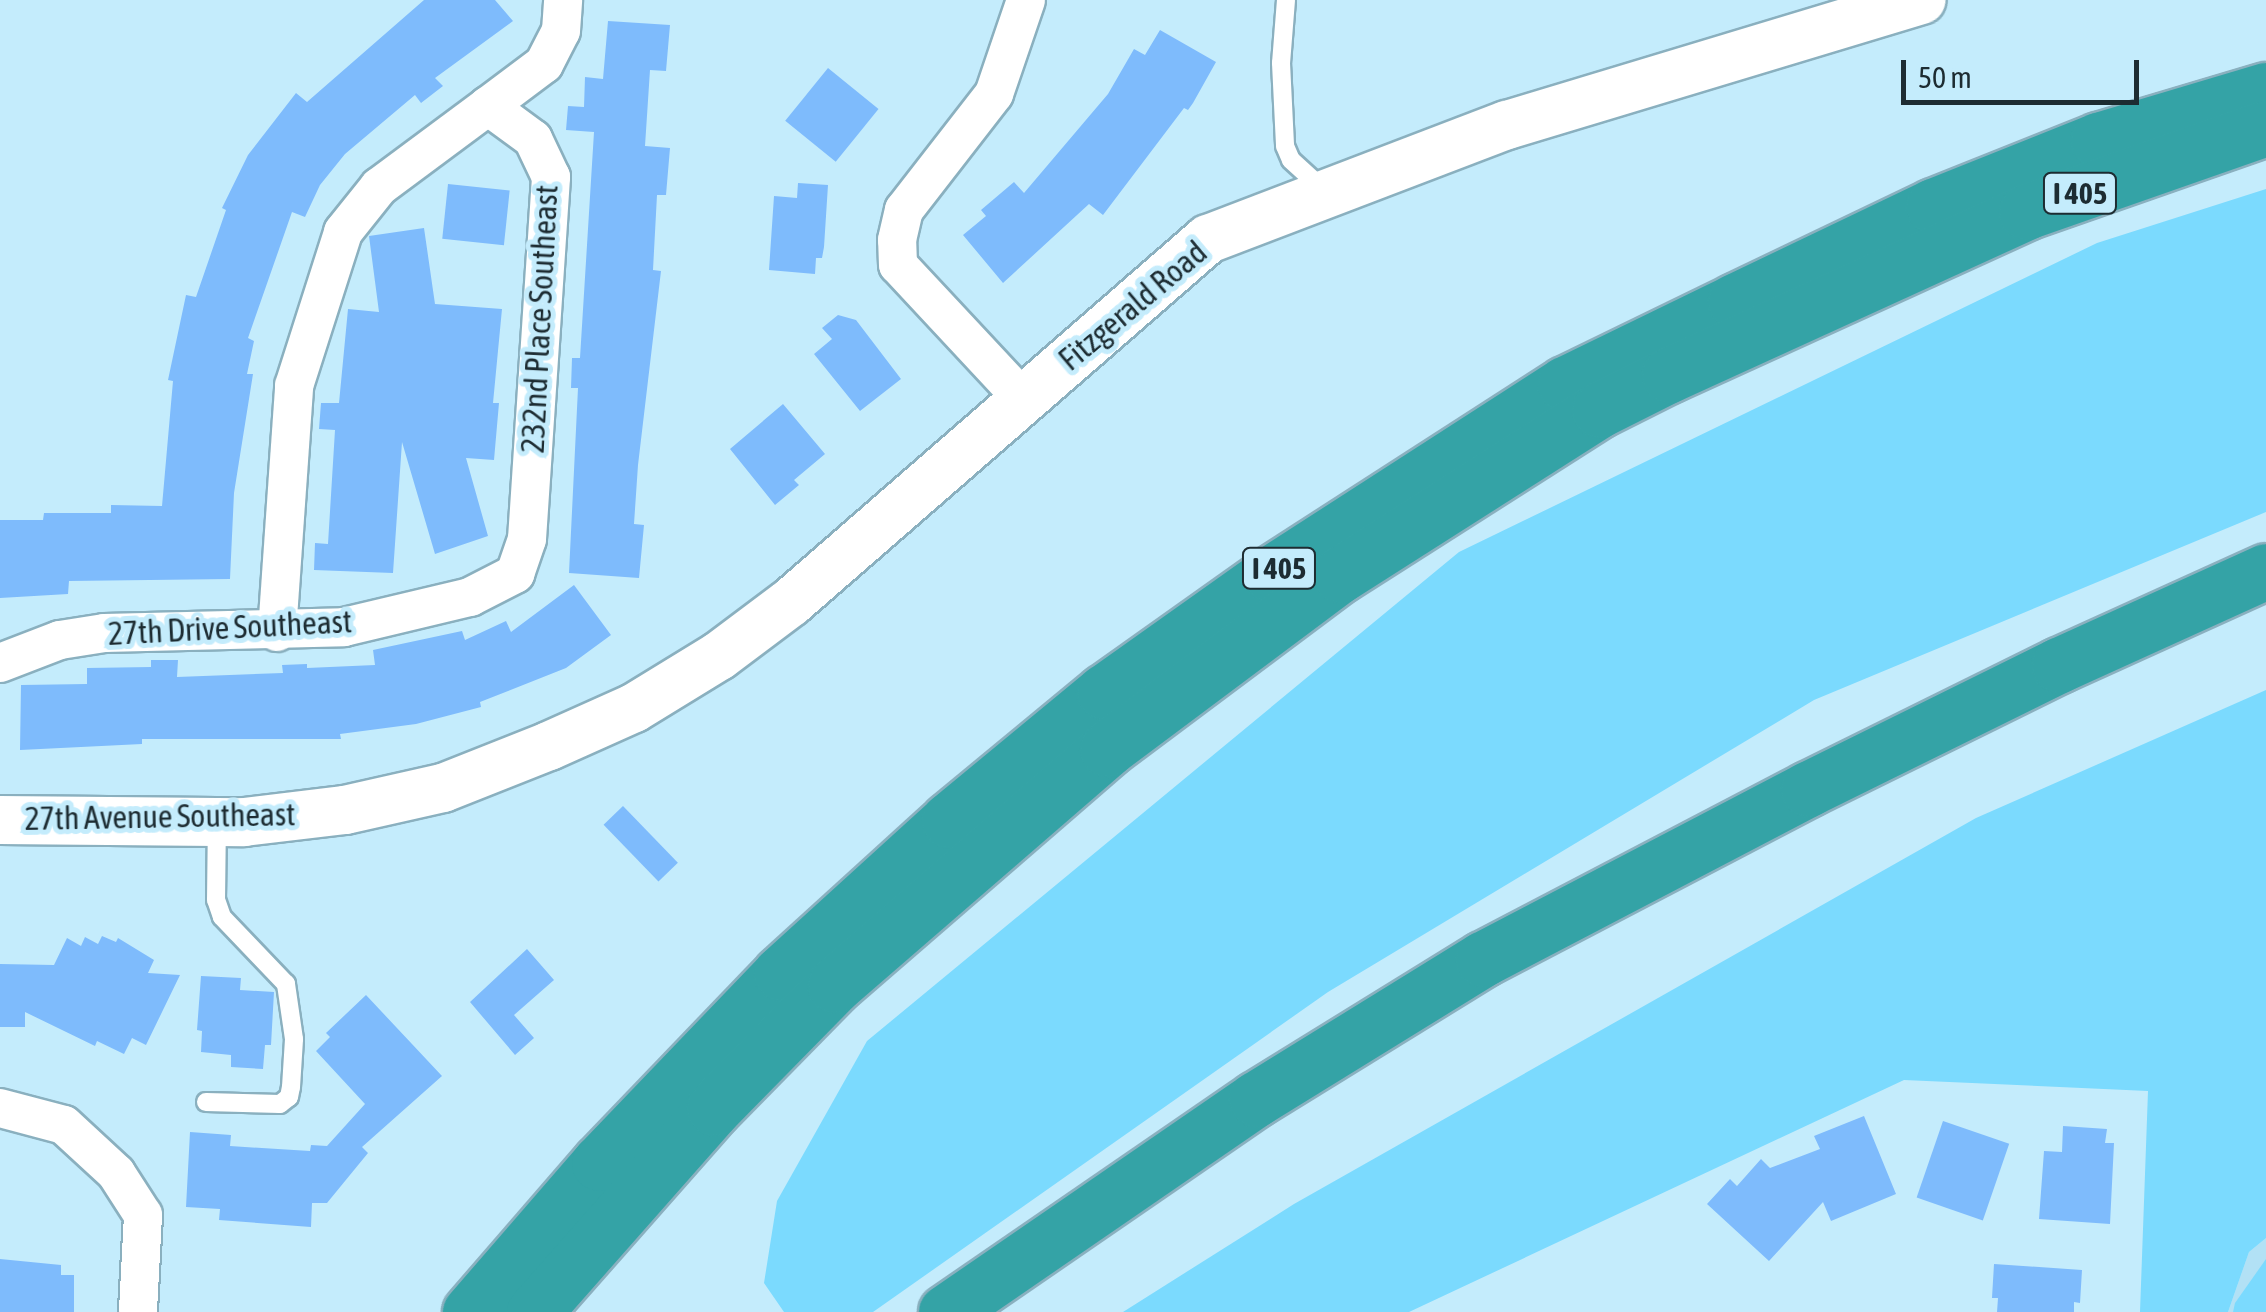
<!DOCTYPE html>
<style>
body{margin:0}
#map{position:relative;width:2266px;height:1312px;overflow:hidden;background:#c4ecfc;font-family:"Asap Condensed",sans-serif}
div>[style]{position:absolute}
.built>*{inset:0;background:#b2e1f5}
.green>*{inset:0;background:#7bdafe}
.building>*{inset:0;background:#7ebbfc;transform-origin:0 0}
.roads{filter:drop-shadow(2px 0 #8ab0bf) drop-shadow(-2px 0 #8ab0bf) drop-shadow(0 2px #8ab0bf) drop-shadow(0 -2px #8ab0bf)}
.service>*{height:18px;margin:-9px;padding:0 9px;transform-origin:9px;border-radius:9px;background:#fff}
.minor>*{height:38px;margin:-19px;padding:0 19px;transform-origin:19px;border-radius:19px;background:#fff}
.tertiary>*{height:48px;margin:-24px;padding:0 24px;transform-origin:24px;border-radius:24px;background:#fff}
.motorway>*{height:55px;margin:-27.5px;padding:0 27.5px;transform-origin:27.5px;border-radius:27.5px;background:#34a3a6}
span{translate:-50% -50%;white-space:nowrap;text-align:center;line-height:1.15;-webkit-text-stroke:10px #c4ecfc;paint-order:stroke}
.shield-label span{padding:2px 8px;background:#c4ecfc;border:2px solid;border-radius:8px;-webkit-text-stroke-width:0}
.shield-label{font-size:30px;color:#1d2c32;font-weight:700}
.street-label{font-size:32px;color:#1d2c32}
.scale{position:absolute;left:1901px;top:60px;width:238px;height:45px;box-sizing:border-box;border:5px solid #1d2c32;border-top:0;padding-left:12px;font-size:30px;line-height:35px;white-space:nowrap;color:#1d2c32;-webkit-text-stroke:8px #c4ecfc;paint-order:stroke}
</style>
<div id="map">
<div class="built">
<div style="clip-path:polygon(2266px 1238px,2266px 1312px,2228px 1312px,2249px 1252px)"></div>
</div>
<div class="green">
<div style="clip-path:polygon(2266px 189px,2266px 512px,1814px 700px,1328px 992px,873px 1312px,784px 1312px,764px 1283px,777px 1201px,867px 1041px,1459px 552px,2097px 243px)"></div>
<div style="clip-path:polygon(2266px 690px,2266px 1238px,2249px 1252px,2228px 1312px,2140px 1312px,2148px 1091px,1904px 1080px,1409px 1312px,1123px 1312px,1294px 1204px,1976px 818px)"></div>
<div style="clip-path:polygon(2266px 1259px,2266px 1312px,2233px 1312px,2235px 1303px)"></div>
</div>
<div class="building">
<div style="clip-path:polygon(424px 0,495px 0,513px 21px,435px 78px,443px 86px,421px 103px,415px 95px,345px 154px,320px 185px,305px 217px,292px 212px,248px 338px,254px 341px,247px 374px,253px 374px,234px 493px,230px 579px,69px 581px,68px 594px,0 598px,0 520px,43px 520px,44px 513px,111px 513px,111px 505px,162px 506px,173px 381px,168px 380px,186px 295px,196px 297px,226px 210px,222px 208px,248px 155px,296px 93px,307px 102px)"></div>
<div style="clip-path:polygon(608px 21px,670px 25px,666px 71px,650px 70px,645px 146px,670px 148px,666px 195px,657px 195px,653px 270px,661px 271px,638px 465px,634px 524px,644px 525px,639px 578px,569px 573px,578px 388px,571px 388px,572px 358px,580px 358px,594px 132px,566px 130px,568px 106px,584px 107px,585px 77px,603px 79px)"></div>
<div style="clip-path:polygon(1160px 30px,1216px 62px,1193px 103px,1188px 110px,1184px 108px,1103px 215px,1089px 204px,1003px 283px,963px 235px,986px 216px,981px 210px,1014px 182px,1024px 193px,1108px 94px,1134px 49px,1145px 55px)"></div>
<div style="left:828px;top:68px;width:65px;height:68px;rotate:39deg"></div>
<div style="clip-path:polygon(798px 183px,828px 185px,824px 247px,822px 258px,816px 258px,815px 274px,769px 270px,774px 196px,797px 198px)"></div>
<div style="left:448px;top:184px;width:62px;height:55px;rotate:6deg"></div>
<div style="clip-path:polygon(424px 228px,435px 304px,502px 309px,493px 403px,499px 403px,494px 460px,466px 458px,488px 536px,435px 554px,402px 442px,393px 573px,314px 570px,315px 543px,328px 544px,335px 430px,319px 429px,321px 403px,339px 403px,348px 309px,379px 312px,369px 236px)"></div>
<div style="clip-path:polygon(838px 315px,856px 320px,901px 379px,860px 411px,814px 354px,832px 339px,822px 328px)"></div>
<div style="clip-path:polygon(783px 404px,825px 454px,794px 480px,799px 485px,775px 505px,730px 449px)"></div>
<div style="clip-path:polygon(574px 585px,611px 635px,566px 668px,480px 702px,481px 707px,416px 724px,340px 734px,341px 739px,142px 739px,142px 744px,20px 750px,21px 685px,87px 684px,87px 668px,151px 667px,151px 660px,178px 660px,177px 677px,283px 673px,282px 665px,307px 664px,307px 668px,375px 665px,373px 650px,462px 631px,465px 640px,506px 621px,511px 632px)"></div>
<div style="left:623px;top:806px;width:79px;height:27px;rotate:46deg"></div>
<div style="clip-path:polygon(102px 936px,116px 942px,118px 938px,154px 960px,148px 973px,180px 975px,146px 1045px,132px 1038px,124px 1054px,97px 1041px,95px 1046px,25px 1012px,25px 1027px,0 1027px,0 964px,54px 965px,67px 938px,81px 946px,85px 937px,98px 944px)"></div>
<div style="clip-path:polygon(527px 949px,554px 980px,514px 1015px,534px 1038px,515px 1055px,470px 1002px)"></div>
<div style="clip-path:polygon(201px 976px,241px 978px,240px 990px,274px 992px,271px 1045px,265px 1045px,263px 1069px,231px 1067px,231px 1055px,201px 1052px,202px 1031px,197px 1030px)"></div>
<div style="clip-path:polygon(366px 995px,442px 1076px,362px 1147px,368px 1153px,327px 1203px,312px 1203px,311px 1227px,219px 1220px,220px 1209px,186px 1207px,190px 1132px,231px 1135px,230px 1146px,310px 1151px,311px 1145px,327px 1146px,365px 1104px,316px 1051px,330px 1037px,326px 1033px)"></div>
<div style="clip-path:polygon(1864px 1116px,1896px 1194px,1831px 1221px,1823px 1202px,1769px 1261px,1707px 1204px,1730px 1179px,1737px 1186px,1761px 1159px,1770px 1168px,1820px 1149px,1814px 1136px)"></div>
<div style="left:1943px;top:1121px;width:70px;height:81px;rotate:19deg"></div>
<div style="clip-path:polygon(2063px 1126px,2107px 1129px,2105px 1143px,2114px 1143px,2110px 1224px,2039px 1219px,2044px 1151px,2062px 1152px)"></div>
<div style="clip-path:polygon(0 1259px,61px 1265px,61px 1275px,74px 1275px,74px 1312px,0 1312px)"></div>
<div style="clip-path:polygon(1994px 1264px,2082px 1270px,2080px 1303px,2074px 1302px,2074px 1312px,1997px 1312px,1998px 1298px,1992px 1298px)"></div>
</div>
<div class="roads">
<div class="service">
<div style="left:1286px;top:0;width:63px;rotate:94.5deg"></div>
<div style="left:1281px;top:63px;width:83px;rotate:87.2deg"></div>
<div style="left:1285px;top:146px;width:15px;rotate:67deg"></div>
<div style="left:1291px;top:160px;width:46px;rotate:42.4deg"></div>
<div style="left:206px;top:1102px;width:74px;rotate:1.5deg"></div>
<div style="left:280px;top:1104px;width:11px;rotate:-38deg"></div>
<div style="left:289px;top:1097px;width:10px;rotate:-79deg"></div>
<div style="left:291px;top:1087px;width:48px;rotate:-86.4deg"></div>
<div style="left:294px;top:1039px;width:56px;rotate:-98.3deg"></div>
<div style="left:286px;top:984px;width:93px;rotate:-133.7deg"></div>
<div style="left:222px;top:917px;width:18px;rotate:-109deg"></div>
<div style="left:216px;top:900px;width:78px;rotate:-89.3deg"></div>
</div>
<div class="minor">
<div style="left:1023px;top:399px;width:183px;rotate:-133deg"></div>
<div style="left:898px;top:265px;width:25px;rotate:-92deg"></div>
<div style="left:897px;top:240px;width:31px;rotate:-77deg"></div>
<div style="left:904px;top:210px;width:147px;rotate:-52.2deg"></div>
<div style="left:994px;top:94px;width:99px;rotate:-71.2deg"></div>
<div style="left:277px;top:632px;width:247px;rotate:-86deg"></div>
<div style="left:294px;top:386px;width:162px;rotate:-72.3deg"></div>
<div style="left:343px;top:232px;width:58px;rotate:-51.3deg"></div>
<div style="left:379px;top:187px;width:136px;rotate:-36.6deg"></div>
<div style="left:0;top:663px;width:64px;rotate:-21deg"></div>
<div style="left:60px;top:640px;width:45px;rotate:-9deg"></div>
<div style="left:104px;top:633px;width:240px;rotate:-1.4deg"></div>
<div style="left:344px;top:627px;width:130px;rotate:-13.4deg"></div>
<div style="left:470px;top:597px;width:51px;rotate:-27.1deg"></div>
<div style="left:515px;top:574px;width:37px;rotate:-71deg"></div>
<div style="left:527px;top:539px;width:363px;rotate:-86.2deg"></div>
<div style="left:551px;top:177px;width:42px;rotate:-115.3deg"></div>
<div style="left:533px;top:139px;width:56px;rotate:-143.7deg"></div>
<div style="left:488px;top:106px;width:70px;rotate:-36.9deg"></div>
<div style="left:544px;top:64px;width:37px;rotate:-63deg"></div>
<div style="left:561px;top:31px;width:31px;rotate:-86deg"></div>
<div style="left:0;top:1108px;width:66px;rotate:14.9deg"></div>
<div style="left:64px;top:1125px;width:71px;rotate:42.7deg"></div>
<div style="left:116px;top:1173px;width:50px;rotate:57.3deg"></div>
<div style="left:143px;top:1215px;width:97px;rotate:93deg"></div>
</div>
<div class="tertiary">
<div style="left:0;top:820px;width:244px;rotate:0.5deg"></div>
<div style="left:244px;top:822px;width:102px;rotate:-6.8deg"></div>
<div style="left:345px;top:810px;width:100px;rotate:-12.7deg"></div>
<div style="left:443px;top:788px;width:114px;rotate:-21.6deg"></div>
<div style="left:549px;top:746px;width:93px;rotate:-24.1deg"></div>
<div style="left:634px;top:708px;width:100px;rotate:-31.5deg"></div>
<div style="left:719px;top:656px;width:90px;rotate:-36.9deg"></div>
<div style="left:791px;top:602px;width:553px;rotate:-41.04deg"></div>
<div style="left:1208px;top:239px;width:320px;rotate:-20.9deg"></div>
<div style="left:1507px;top:125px;width:433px;rotate:-16.8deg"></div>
</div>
<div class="motorway">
<div style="left:470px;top:1312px;width:197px;rotate:-49.1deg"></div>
<div style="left:599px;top:1163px;width:263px;rotate:-46.2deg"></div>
<div style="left:781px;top:973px;width:227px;rotate:-42.3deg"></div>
<div style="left:949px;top:820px;width:201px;rotate:-39.6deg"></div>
<div style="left:1104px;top:692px;width:204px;rotate:-35.4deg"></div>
<div style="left:1270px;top:574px;width:351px;rotate:-32.8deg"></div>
<div style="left:1565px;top:384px;width:189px;rotate:-26deg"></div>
<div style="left:1735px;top:301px;width:220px;rotate:-25.6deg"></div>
<div style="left:1933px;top:206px;width:178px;rotate:-21.8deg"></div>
<div style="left:2098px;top:140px;width:175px;rotate:-16.6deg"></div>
<div style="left:534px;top:1312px;width:272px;rotate:-48.6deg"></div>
<div style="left:714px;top:1108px;width:173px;rotate:-45.5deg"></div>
<div style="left:835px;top:985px;width:360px;rotate:-40.9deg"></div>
<div style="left:1107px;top:749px;width:291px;rotate:-36.8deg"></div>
<div style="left:1340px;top:575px;width:307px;rotate:-32.5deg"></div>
<div style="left:1599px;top:410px;width:78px;rotate:-26.6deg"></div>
<div style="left:1669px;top:375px;width:392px;rotate:-24.5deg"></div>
<div style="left:2026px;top:212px;width:254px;rotate:-19.3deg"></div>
<div style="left:946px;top:1312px;width:376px;rotate:-34.5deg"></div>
<div style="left:1256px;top:1099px;width:267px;rotate:-31.7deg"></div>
<div style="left:1483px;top:959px;width:367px;rotate:-27.6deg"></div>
<div style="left:1808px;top:789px;width:280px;rotate:-26.3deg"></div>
<div style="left:2059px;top:665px;width:227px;rotate:-24.4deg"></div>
</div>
</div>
<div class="shield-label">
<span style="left:2080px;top:193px">I 405</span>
<span style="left:1279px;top:568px">I 405</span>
</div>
<div class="street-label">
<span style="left:1133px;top:306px;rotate:-40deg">Fitzgerald Road</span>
<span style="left:540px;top:319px;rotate:-87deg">232nd Place Southeast</span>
<span style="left:230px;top:628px;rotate:-3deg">27th Drive Southeast</span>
<span style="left:160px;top:817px;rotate:-1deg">27th Avenue Southeast</span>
</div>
<div class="scale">50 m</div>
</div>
